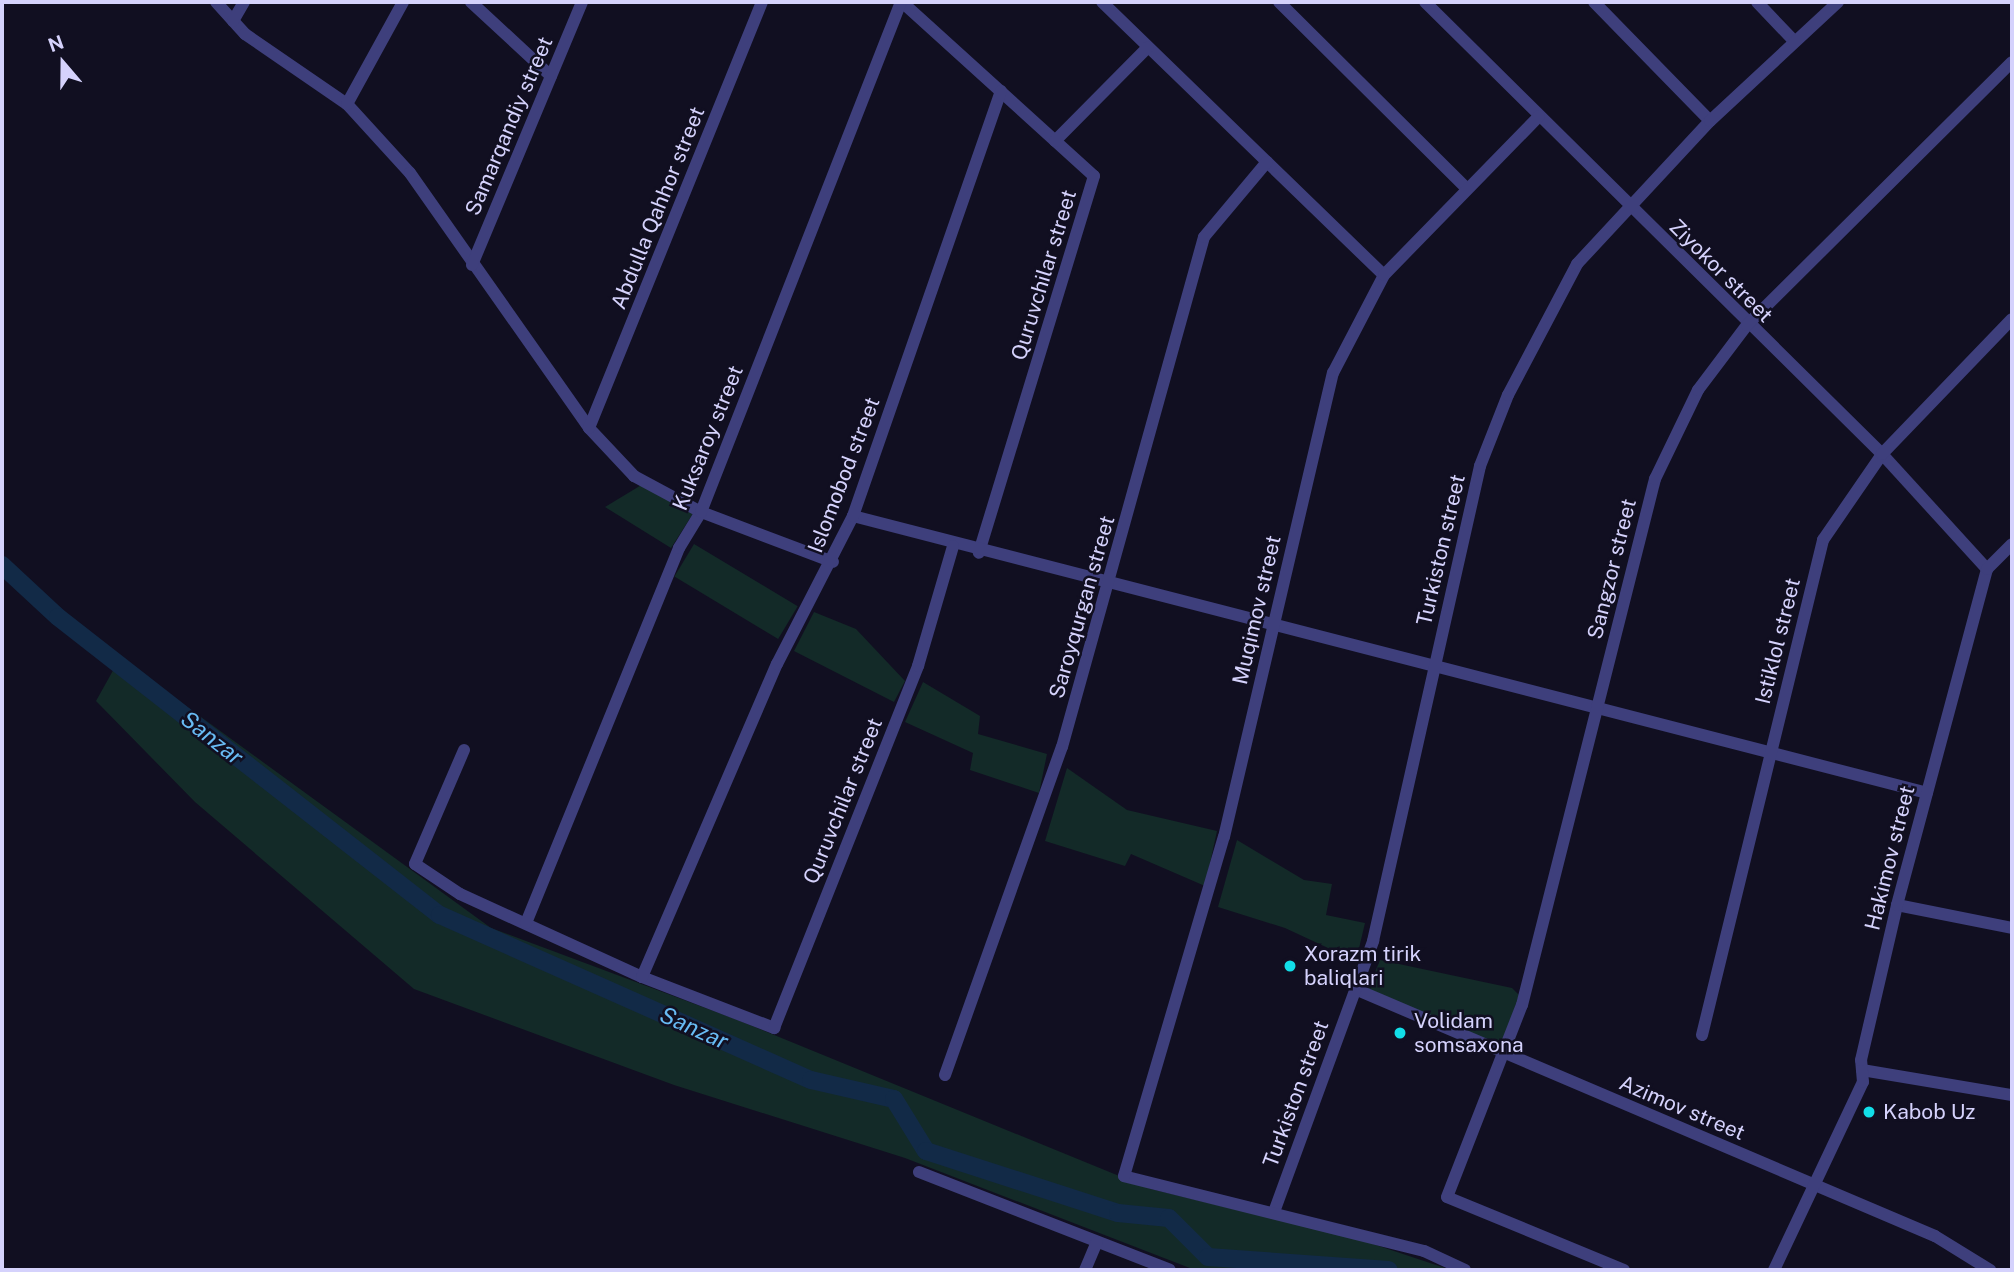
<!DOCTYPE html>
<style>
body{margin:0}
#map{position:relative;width:2014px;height:1272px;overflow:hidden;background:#110f21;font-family:"Public Sans",sans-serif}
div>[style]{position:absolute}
.green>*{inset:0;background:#132a28;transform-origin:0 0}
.river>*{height:18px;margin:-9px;padding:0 9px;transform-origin:9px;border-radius:9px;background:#122a47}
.minor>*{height:12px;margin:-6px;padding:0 6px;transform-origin:6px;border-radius:6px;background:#3e3f7c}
.dots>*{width:19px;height:19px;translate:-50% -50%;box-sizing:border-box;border:4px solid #110f21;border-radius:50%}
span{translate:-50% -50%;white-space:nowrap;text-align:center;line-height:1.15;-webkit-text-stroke:5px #110f21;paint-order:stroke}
.street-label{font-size:21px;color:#d5d2fc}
.poi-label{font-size:21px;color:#d5d2fc}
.left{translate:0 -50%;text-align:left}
.water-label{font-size:23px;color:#68bbf4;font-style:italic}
.frame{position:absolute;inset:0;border:4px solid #d5d2fc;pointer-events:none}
.north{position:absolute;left:28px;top:28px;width:70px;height:70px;-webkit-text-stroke:5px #110f21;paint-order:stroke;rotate:340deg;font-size:19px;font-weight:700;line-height:28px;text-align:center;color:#d5d2fc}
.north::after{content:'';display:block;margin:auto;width:24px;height:32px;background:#d5d2fc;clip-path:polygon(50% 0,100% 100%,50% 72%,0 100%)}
</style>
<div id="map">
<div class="green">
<div style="clip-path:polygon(643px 484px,694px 512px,671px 548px,605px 507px)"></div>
<div style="left:694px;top:544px;width:121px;height:38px;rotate:31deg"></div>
<div style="clip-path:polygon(814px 612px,856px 629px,905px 681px,894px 702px,794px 651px)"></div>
<div style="clip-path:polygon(120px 658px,491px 928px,735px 1019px,1151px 1189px,1358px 1239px,1451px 1270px,1195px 1270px,905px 1158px,674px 1085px,414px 989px,195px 802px,96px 701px)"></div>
<div style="clip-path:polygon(923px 682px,980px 716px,978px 734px,1047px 754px,1039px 793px,970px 770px,973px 753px,905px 722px)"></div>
<div style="clip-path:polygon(1067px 768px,1127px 810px,1217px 831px,1205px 886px,1131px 854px,1125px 866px,1045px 841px)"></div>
<div style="clip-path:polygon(1237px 840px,1304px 880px,1332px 884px,1326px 915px,1365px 923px,1356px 961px,1285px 928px,1218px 907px)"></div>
<div style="clip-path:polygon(1380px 960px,1512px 988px,1519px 995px,1502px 1046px,1368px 989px)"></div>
</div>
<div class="river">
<div style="left:2px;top:565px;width:76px;rotate:42.9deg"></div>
<div style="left:58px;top:617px;width:484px;rotate:38deg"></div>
<div style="left:440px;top:915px;width:406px;rotate:24deg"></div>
<div style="left:811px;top:1080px;width:85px;rotate:12.9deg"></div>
<div style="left:894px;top:1099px;width:61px;rotate:58.4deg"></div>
<div style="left:926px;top:1151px;width:202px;rotate:17.9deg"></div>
<div style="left:1118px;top:1213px;width:51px;rotate:5.6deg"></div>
<div style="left:1169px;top:1218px;width:55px;rotate:45deg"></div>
<div style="left:1208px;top:1257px;width:181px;rotate:4.1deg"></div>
</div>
<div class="minor">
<div style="left:216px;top:2px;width:43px;rotate:47.8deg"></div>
<div style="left:245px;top:34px;width:124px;rotate:34.5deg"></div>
<div style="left:347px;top:104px;width:93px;rotate:47.6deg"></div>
<div style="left:410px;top:173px;width:312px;rotate:54.9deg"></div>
<div style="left:589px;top:428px;width:66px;rotate:46.8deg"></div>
<div style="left:634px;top:476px;width:76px;rotate:28.2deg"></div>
<div style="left:701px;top:512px;width:141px;rotate:20.7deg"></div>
<div style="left:471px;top:2px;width:109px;rotate:42.8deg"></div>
<div style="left:902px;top:2px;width:259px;rotate:42.2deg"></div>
<div style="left:1094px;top:176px;width:394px;rotate:107deg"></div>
<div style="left:1102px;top:2px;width:392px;rotate:44.1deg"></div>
<div style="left:1279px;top:2px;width:261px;rotate:44.8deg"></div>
<div style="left:1425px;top:2px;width:643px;rotate:44.68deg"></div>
<div style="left:1882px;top:454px;width:156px;rotate:47.6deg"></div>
<div style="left:1594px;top:2px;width:166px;rotate:45.7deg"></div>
<div style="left:1757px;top:2px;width:52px;rotate:46.5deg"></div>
<div style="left:233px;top:21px;width:22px;rotate:-60deg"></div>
<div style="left:347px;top:104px;width:116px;rotate:-61.2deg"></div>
<div style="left:1055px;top:141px;width:132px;rotate:-45.3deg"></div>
<div style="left:472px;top:265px;width:285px;rotate:-67.3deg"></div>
<div style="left:589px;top:428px;width:460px;rotate:-67.9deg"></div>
<div style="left:853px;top:516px;width:1109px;rotate:14.46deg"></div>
<div style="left:464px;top:750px;width:124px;rotate:113.3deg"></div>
<div style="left:415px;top:864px;width:54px;rotate:33.7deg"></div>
<div style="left:460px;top:894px;width:200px;rotate:24.5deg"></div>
<div style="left:642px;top:977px;width:142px;rotate:21.1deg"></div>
<div style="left:774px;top:1028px;width:390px;rotate:-68.3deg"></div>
<div style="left:918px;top:666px;width:125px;rotate:-73.7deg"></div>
<div style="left:1897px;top:905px;width:117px;rotate:11.3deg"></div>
<div style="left:526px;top:923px;width:405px;rotate:-67.8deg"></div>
<div style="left:679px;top:548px;width:42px;rotate:-58.6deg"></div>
<div style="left:701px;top:512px;width:548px;rotate:-68.59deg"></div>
<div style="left:642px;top:977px;width:341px;rotate:-66.7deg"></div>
<div style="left:777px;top:664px;width:166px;rotate:-62.8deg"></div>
<div style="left:853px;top:516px;width:450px;rotate:-70.8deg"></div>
<div style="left:1355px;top:989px;width:630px;rotate:23.07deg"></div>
<div style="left:1935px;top:1236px;width:65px;rotate:31.7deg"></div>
<div style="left:1702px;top:1035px;width:510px;rotate:-76.26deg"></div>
<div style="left:1823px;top:540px;width:104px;rotate:-55.5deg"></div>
<div style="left:1882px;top:454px;width:187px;rotate:-46.1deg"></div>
<div style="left:1862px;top:1070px;width:152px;rotate:9.5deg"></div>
<div style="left:945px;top:1075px;width:348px;rotate:-70.4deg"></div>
<div style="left:1062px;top:747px;width:529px;rotate:-74.44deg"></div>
<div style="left:1204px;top:237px;width:98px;rotate:-50deg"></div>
<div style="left:919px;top:1172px;width:269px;rotate:21.3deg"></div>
<div style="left:1274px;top:1212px;width:289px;rotate:-69.9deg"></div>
<div style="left:1373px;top:941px;width:487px;rotate:-77.3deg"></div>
<div style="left:1480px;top:466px;width:76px;rotate:-68.5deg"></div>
<div style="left:1508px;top:395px;width:148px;rotate:-62.2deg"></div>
<div style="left:1577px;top:264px;width:195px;rotate:-47.1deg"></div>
<div style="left:1710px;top:121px;width:175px;rotate:-42.9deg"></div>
<div style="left:1085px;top:1270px;width:30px;rotate:-67deg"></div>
<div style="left:1465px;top:1270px;width:45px;rotate:-155.1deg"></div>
<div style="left:1424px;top:1251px;width:309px;rotate:-166deg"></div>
<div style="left:1124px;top:1176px;width:353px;rotate:-73.6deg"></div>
<div style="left:1224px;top:837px;width:477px;rotate:-76.8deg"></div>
<div style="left:1333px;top:373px;width:110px;rotate:-62.5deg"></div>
<div style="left:1384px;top:275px;width:222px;rotate:-45.7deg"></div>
<div style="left:1624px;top:1270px;width:191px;rotate:-157.6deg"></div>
<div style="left:1447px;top:1197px;width:206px;rotate:-68.7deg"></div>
<div style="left:1522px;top:1005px;width:543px;rotate:-75.81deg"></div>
<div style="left:1655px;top:479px;width:99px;rotate:-64.2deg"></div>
<div style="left:1698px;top:390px;width:81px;rotate:-53deg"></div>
<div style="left:1747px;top:325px;width:373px;rotate:-44.8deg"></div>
<div style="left:1774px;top:1270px;width:208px;rotate:-64.7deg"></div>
<div style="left:1863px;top:1082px;width:22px;rotate:-95deg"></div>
<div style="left:1861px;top:1060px;width:159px;rotate:-76.9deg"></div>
<div style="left:1897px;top:905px;width:348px;rotate:-75deg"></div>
<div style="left:1987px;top:569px;width:35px;rotate:-45deg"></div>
</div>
<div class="dots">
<div style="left:1290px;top:966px;background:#12dee8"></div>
<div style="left:1400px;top:1033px;background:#12dee8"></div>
<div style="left:1869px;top:1112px;background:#12dee8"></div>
</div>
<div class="street-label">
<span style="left:509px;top:126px;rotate:-67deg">Samarqandiy street</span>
<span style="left:658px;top:208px;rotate:-68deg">Abdulla Qahhor street</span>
<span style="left:1721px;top:271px;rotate:45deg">Ziyokor street</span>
<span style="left:1044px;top:275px;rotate:-73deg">Quruvchilar street</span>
<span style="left:708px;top:438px;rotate:-68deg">Kuksaroy street</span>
<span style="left:844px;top:475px;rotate:-69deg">Islomobod street</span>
<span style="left:1441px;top:550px;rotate:-77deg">Turkiston street</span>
<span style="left:1612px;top:569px;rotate:-76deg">Sangzor street</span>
<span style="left:1082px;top:607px;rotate:-74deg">Saroyqurgan street</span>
<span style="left:1257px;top:610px;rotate:-77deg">Muqimov street</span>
<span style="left:1778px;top:641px;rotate:-76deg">Istiklol street</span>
<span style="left:843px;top:801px;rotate:-68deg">Quruvchilar street</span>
<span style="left:1890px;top:858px;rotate:-76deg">Hakimov street</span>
<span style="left:1296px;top:1094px;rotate:-70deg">Turkiston street</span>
<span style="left:1682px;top:1108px;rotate:23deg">Azimov street</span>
</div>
<div class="poi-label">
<span class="left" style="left:1304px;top:966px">Xorazm tirik<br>baliqlari</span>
<span class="left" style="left:1414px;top:1033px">Volidam<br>somsaxona</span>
<span class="left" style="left:1883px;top:1112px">Kabob Uz</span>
</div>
<div class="water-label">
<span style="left:212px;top:738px;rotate:38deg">Sanzar</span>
<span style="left:694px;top:1028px;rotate:24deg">Sanzar</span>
</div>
<div class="frame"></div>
<div class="north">N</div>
</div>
